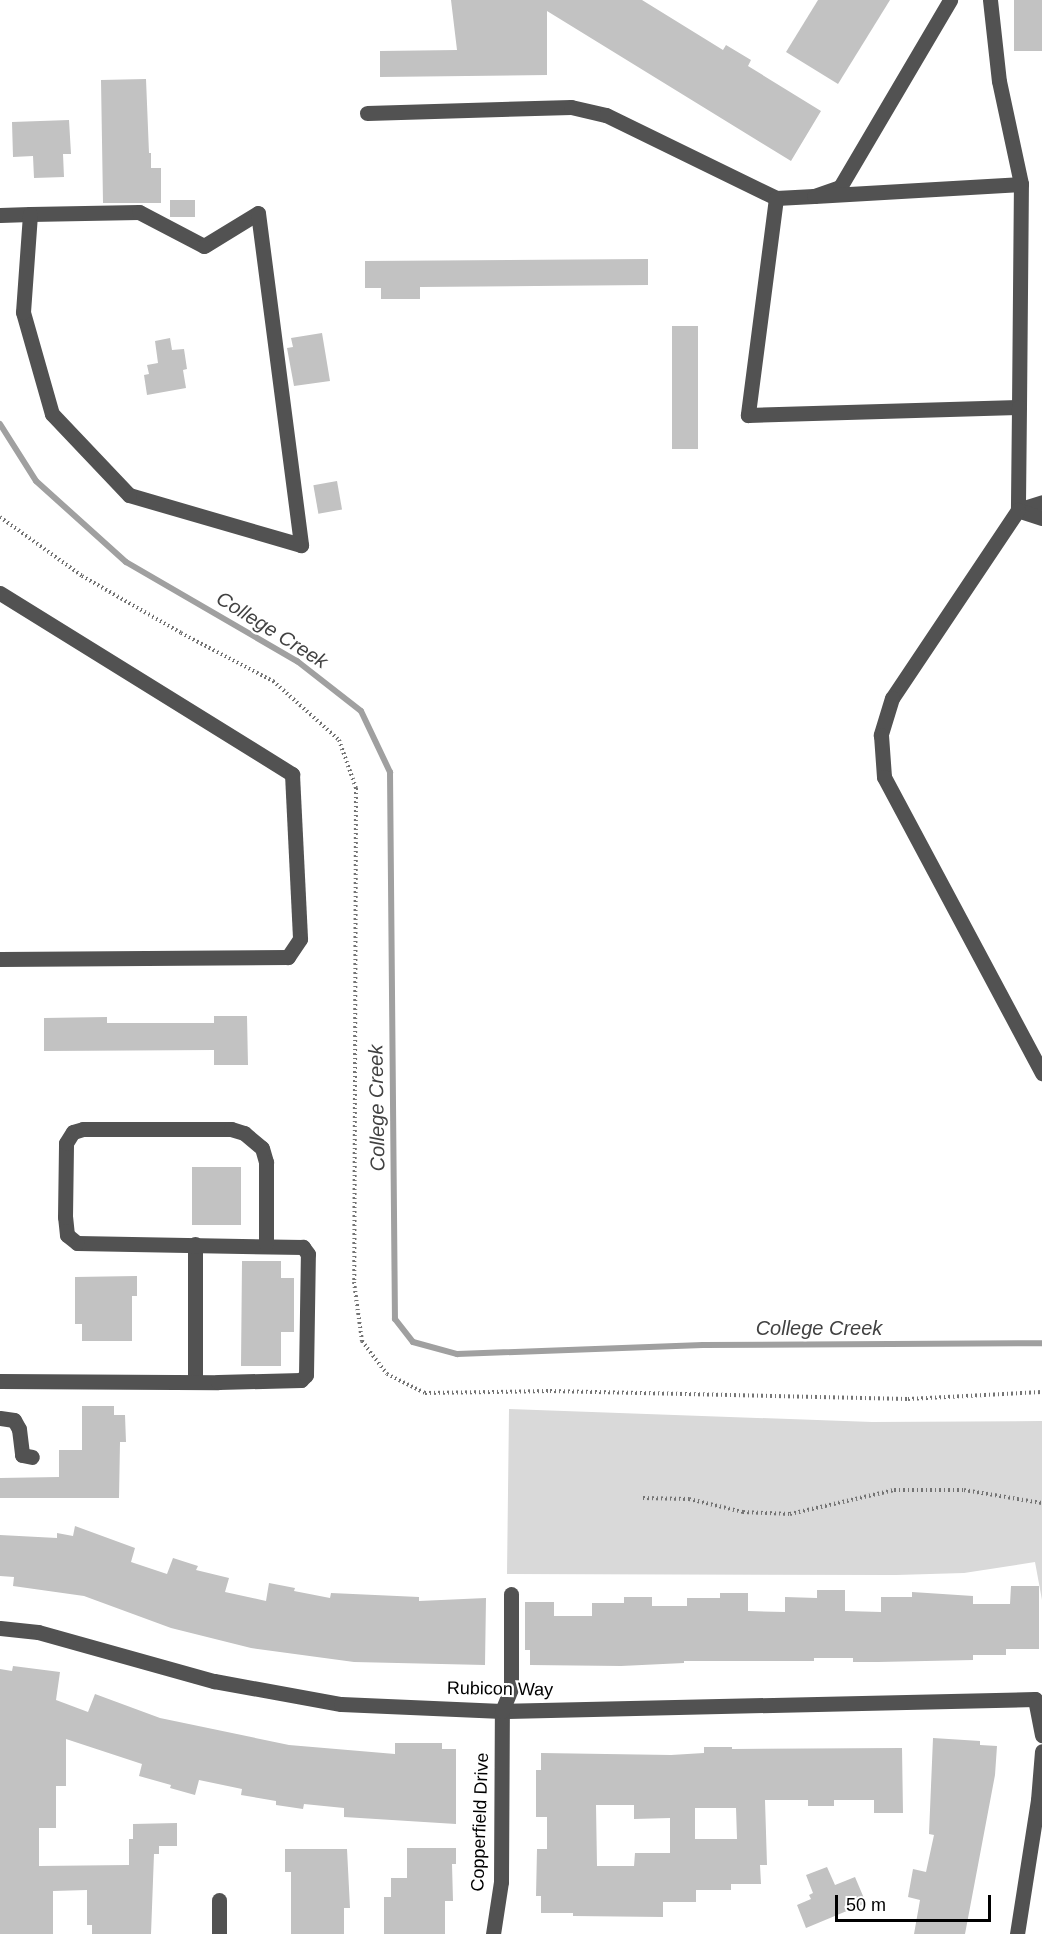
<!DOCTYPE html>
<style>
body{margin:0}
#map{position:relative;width:1042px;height:1934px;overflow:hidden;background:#fff;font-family:Arial,sans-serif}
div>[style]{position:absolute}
.green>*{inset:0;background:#d9d9d9}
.stream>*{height:6px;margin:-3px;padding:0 3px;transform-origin:3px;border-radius:3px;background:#a0a0a0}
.building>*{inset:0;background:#c2c2c2;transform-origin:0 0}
.path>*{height:4px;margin-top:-2px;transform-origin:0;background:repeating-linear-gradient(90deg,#747474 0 1.5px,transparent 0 4.5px)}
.minor>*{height:15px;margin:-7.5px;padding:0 7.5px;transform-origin:7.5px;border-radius:7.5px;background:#525252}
span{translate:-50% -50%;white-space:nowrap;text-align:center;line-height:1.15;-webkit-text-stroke:4.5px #fff;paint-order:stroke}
.street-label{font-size:18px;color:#000}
.water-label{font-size:20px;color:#414141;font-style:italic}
.scale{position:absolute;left:835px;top:1895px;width:156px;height:27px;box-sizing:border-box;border:3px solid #000;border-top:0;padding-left:8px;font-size:18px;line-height:21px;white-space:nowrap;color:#000;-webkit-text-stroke:4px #fff;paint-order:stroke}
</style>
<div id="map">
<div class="green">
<div style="clip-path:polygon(509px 1409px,872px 1422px,1042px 1421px,1042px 1600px,1035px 1562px,964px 1573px,896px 1575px,507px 1574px)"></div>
</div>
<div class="stream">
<div style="left:0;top:424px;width:67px;rotate:57.7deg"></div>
<div style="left:36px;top:481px;width:121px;rotate:42deg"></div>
<div style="left:126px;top:562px;width:198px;rotate:30.1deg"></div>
<div style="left:297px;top:661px;width:81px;rotate:38deg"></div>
<div style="left:361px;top:711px;width:68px;rotate:64.6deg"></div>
<div style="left:390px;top:772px;width:547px;rotate:89.48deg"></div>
<div style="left:395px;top:1319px;width:29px;rotate:52deg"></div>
<div style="left:413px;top:1342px;width:46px;rotate:15.3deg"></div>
<div style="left:457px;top:1354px;width:246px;rotate:-2.1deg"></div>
<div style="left:703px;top:1345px;width:339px;rotate:-0.3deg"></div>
</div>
<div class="building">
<div style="clip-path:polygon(451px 0,642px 0,723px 50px,726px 45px,751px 60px,748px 66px,821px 111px,791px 161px,547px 11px,547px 75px,380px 77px,380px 51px,457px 50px)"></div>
<div style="clip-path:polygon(818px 0,890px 0,838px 84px,786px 52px)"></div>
<div style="left:1014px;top:0;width:28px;height:51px"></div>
<div style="clip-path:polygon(146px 79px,149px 153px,151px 153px,151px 168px,161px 168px,161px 203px,103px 203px,101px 80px)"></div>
<div style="clip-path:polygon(69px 120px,71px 154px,63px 154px,64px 177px,34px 178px,33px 156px,13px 157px,12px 122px)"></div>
<div style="left:170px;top:200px;width:25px;height:17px"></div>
<div style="clip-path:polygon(648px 259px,648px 285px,420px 287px,420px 299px,381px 299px,381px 288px,365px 288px,365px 261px)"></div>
<div style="left:672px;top:326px;width:26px;height:123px"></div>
<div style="clip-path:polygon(322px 333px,330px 381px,294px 386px,287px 348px,293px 347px,291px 338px)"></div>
<div style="clip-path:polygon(170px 338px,172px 350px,184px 349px,187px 369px,183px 370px,186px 388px,147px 395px,144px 375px,149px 374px,147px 365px,158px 363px,155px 341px)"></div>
<div style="left:337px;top:481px;width:29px;height:24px;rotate:80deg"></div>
<div style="clip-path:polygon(214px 1016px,247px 1016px,248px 1065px,214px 1065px,214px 1050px,44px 1051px,44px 1018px,107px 1017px,107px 1023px,214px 1023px)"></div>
<div style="left:192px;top:1167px;width:49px;height:58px"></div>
<div style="clip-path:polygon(242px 1261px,281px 1261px,281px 1278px,294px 1278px,294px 1332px,281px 1332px,281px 1366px,241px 1366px)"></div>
<div style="clip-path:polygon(137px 1276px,137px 1296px,132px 1296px,132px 1341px,82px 1341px,82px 1324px,75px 1324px,75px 1277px)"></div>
<div style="clip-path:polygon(82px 1406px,114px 1406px,114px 1415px,125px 1415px,126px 1442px,120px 1442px,119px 1498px,0 1498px,0 1478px,59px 1477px,59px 1450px,82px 1450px)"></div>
<div style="clip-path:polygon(75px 1526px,135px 1548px,131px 1562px,167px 1574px,173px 1558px,198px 1566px,196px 1570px,229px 1578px,225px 1592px,266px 1601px,269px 1583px,295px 1588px,294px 1591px,330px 1598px,331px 1593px,419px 1597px,419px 1601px,486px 1598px,485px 1665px,354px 1662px,251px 1648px,171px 1628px,84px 1596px,13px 1586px,14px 1577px,0 1576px,0 1535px,57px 1538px,57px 1533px,73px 1536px)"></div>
<div style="clip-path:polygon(1011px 1586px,1039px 1586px,1039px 1649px,1006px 1649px,1006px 1655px,973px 1655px,973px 1660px,878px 1662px,853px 1662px,853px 1658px,814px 1658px,814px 1661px,684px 1661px,684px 1663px,621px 1666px,530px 1665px,530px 1650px,525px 1650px,525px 1602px,554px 1602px,554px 1616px,592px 1616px,592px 1603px,624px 1603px,624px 1597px,652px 1597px,652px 1606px,687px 1606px,687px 1598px,720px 1598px,720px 1593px,748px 1593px,748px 1611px,785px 1612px,785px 1597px,817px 1598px,817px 1590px,845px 1590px,845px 1611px,881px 1612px,881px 1597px,912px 1597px,912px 1592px,973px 1596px,973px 1604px,1010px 1604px)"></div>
<div style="clip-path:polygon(13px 1666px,60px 1672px,56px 1700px,88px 1712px,95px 1694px,160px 1718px,289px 1745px,395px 1754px,395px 1743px,442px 1743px,442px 1749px,456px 1749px,456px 1824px,344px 1817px,344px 1808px,304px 1804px,303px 1809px,276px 1805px,276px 1801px,241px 1795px,242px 1789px,199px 1780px,195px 1795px,170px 1788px,171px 1785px,139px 1776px,142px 1764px,66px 1739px,66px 1786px,56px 1786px,56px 1828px,39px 1828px,39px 1866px,129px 1865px,129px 1839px,133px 1839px,133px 1824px,177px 1823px,177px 1846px,159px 1846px,159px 1854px,154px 1854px,151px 1934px,92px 1934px,92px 1925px,87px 1925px,87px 1890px,53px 1891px,53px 1934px,0 1934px,0 1669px,12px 1671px)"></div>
<div style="clip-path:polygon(933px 1738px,980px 1741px,980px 1745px,997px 1746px,995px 1775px,965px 1934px,914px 1934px,920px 1900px,908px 1897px,913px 1869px,926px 1872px,934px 1835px,929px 1834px)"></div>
<div style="clip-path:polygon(evenodd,704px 1747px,732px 1747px,732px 1749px,902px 1748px,903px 1813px,874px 1813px,874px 1800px,834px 1800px,834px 1806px,808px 1806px,808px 1800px,765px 1800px,767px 1865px,760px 1865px,761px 1884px,731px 1884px,731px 1890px,696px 1890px,696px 1902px,663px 1902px,663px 1917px,573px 1916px,573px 1913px,541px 1913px,541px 1896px,536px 1896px,537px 1849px,547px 1849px,547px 1817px,536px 1817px,536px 1770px,541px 1770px,541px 1753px,671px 1755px,704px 1753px,704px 1747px,596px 1805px,634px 1805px,634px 1819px,670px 1818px,670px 1853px,635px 1853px,634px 1866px,597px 1866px,596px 1805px,704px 1747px,695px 1808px,736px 1808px,737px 1839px,695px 1839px,695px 1808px)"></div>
<div style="clip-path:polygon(407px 1848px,456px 1848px,456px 1864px,452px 1864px,453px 1901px,445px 1901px,445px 1934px,384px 1934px,384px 1897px,391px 1897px,391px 1878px,407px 1878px)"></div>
<div style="clip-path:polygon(285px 1849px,347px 1849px,350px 1908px,344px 1908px,344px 1934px,291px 1934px,291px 1872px,285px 1872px)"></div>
<div style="clip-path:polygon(827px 1867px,835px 1885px,855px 1877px,866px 1903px,806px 1928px,797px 1905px,811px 1899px,809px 1895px,813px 1893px,806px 1875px)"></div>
</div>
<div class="path">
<div style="left:0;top:517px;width:101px;rotate:35.7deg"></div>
<div style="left:82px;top:576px;width:114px;rotate:29.9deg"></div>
<div style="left:181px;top:633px;width:104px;rotate:27.6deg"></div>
<div style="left:273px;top:681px;width:89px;rotate:41.8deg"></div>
<div style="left:339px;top:740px;width:51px;rotate:70.5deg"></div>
<div style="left:356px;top:788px;width:494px;rotate:90.2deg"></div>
<div style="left:354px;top:1282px;width:60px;rotate:82.3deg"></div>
<div style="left:362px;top:1341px;width:41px;rotate:52.9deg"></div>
<div style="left:387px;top:1374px;width:42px;rotate:26.6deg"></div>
<div style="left:425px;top:1393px;width:125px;rotate:-0.9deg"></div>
<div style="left:550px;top:1391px;width:358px;rotate:1.3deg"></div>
<div style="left:908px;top:1399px;width:134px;rotate:-3deg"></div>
<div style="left:643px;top:1498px;width:46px;rotate:1.2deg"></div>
<div style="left:689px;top:1499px;width:56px;rotate:13.5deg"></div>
<div style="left:743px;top:1512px;width:47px;rotate:2.4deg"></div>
<div style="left:790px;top:1514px;width:107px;rotate:-13deg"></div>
<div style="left:894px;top:1490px;width:70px"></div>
<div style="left:964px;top:1490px;width:79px;rotate:9.5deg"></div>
</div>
<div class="minor">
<div style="left:990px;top:0;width:81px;rotate:83.7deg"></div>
<div style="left:999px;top:81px;width:105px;rotate:77.9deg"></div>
<div style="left:367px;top:113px;width:204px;rotate:-1.7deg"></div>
<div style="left:571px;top:107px;width:36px;rotate:13deg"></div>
<div style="left:606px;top:115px;width:189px;rotate:26deg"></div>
<div style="left:776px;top:198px;width:38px;rotate:-3deg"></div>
<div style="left:814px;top:196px;width:28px;rotate:-19deg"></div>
<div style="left:840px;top:187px;width:217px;rotate:-59.5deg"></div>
<div style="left:776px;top:198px;width:219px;rotate:97.4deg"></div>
<div style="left:748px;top:415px;width:271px;rotate:-1.7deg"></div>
<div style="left:1019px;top:407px;width:223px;rotate:-89.5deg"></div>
<div style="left:1021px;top:184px;width:207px;rotate:176.7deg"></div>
<div style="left:0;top:215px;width:30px;rotate:-2deg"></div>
<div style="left:30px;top:214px;width:109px;rotate:-1.1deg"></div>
<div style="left:139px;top:212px;width:73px;rotate:27.6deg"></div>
<div style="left:204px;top:246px;width:63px;rotate:-31.4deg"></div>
<div style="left:258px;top:213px;width:335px;rotate:82.6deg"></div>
<div style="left:301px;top:545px;width:179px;rotate:-163.8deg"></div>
<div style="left:129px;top:495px;width:112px;rotate:-133.5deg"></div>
<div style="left:52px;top:414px;width:106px;rotate:-105.9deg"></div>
<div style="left:23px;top:312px;width:98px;rotate:-85.9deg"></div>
<div style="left:1019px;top:407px;width:103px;rotate:90.6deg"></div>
<div style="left:1018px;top:510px;width:25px;rotate:-18deg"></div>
<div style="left:1042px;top:518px;width:25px;rotate:-162deg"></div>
<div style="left:1018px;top:510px;width:226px;rotate:123.8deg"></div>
<div style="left:892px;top:698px;width:39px;rotate:107deg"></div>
<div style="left:881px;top:735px;width:42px;rotate:85.9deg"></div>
<div style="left:884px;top:777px;width:336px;rotate:61.9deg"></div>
<div style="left:0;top:593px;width:344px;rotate:31.8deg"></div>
<div style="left:292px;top:774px;width:165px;rotate:87.2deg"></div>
<div style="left:300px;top:939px;width:22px;rotate:124deg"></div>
<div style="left:288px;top:957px;width:288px;rotate:179.6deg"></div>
<div style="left:195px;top:1244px;width:138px;rotate:90deg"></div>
<div style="left:0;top:1381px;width:218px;rotate:0.3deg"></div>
<div style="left:218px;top:1382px;width:83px;rotate:-1.4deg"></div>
<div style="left:301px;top:1380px;width:7px;rotate:-45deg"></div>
<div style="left:306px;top:1375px;width:121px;rotate:-89.1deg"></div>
<div style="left:308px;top:1254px;width:9px;rotate:-126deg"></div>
<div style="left:303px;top:1247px;width:226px;rotate:-179deg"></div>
<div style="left:77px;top:1243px;width:13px;rotate:-141deg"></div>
<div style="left:67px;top:1235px;width:18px;rotate:-96deg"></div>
<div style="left:65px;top:1217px;width:74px;rotate:-89.2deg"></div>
<div style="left:66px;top:1143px;width:13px;rotate:-58deg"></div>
<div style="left:73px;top:1132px;width:10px;rotate:-17deg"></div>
<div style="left:83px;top:1129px;width:148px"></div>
<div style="left:231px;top:1129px;width:14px;rotate:17deg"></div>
<div style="left:244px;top:1133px;width:23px;rotate:40deg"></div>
<div style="left:262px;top:1148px;width:15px;rotate:74deg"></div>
<div style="left:266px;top:1162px;width:82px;rotate:90deg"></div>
<div style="left:0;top:1418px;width:14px;rotate:8deg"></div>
<div style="left:14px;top:1420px;width:10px;rotate:61deg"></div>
<div style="left:19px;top:1429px;width:26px;rotate:83deg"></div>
<div style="left:22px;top:1455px;width:10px;rotate:11deg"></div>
<div style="left:0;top:1628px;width:38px;rotate:6deg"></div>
<div style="left:38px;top:1632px;width:183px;rotate:15.6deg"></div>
<div style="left:214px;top:1681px;width:129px;rotate:10.3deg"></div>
<div style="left:341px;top:1704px;width:161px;rotate:2.5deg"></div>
<div style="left:502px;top:1711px;width:533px;rotate:-1.29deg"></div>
<div style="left:1035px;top:1699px;width:37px;rotate:79deg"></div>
<div style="left:219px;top:1900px;width:34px;rotate:90deg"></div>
<div style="left:493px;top:1934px;width:53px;rotate:-81.3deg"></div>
<div style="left:501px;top:1882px;width:171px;rotate:-89.7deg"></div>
<div style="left:502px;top:1711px;width:24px;rotate:-68deg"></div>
<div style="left:511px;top:1689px;width:95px;rotate:-90deg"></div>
<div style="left:1017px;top:1934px;width:136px;rotate:-81.1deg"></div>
<div style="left:1038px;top:1800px;width:49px;rotate:-85.3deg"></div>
</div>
<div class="street-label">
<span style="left:500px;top:1689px;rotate:1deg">Rubicon Way</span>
<span style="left:480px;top:1822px;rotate:-88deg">Copperfield Drive</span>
</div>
<div class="water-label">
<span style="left:272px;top:630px;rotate:32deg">College Creek</span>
<span style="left:377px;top:1108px;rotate:-91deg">College Creek</span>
<span style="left:819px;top:1328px">College Creek</span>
</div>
<div class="scale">50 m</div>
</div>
